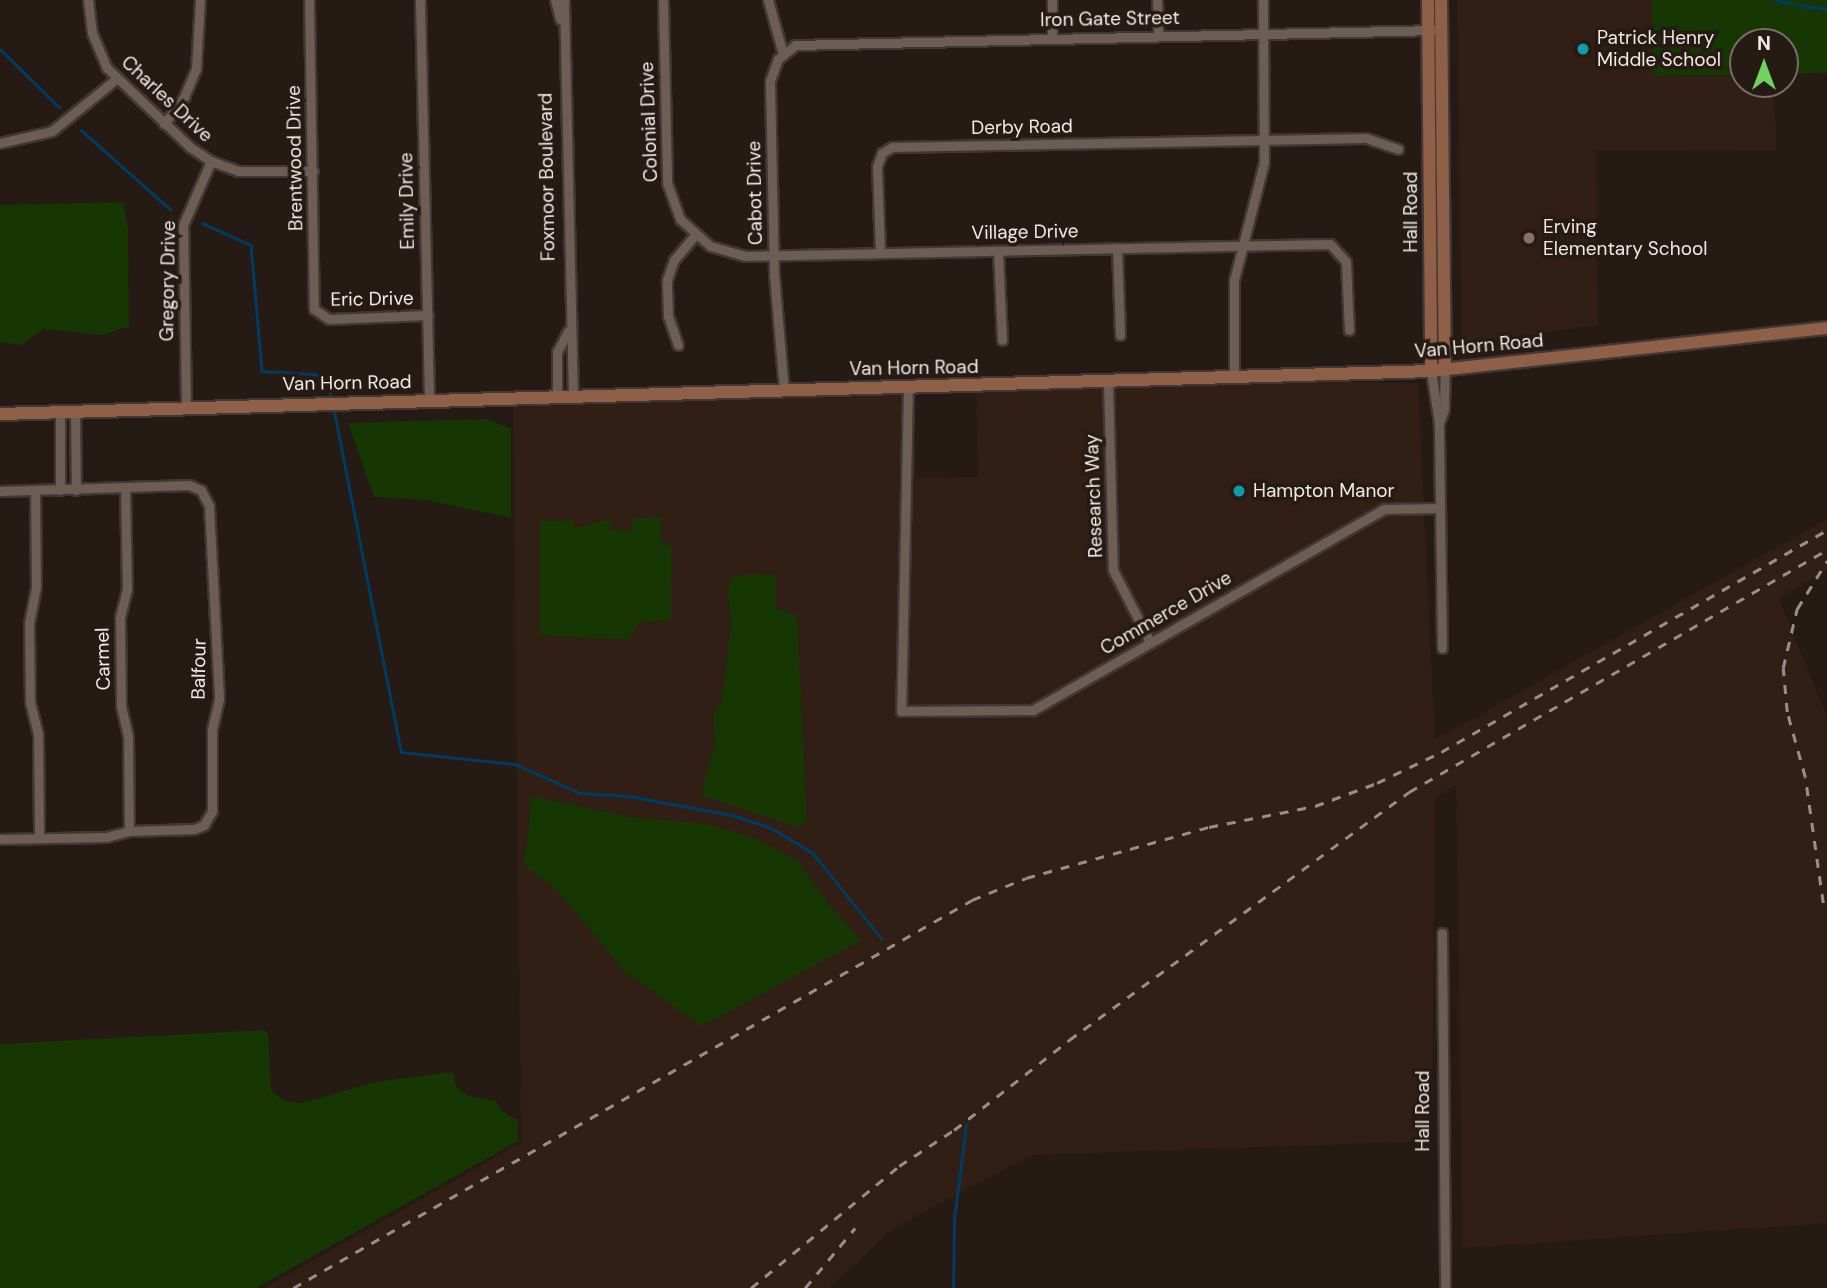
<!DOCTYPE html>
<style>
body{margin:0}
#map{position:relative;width:1827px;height:1288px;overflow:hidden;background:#261a14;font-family:"DM Sans",sans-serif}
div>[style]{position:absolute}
.built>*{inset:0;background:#311f15}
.green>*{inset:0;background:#163603}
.stream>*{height:2.5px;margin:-1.25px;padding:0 1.25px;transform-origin:1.25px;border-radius:1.25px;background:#003b61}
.roads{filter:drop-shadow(2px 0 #413734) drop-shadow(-2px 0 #413734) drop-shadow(0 2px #413734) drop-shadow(0 -2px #413734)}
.street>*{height:9px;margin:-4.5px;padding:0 4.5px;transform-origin:4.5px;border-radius:4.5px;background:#6c5d55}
.secondary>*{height:12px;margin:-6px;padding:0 6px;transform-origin:6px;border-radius:6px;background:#905f48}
.rail>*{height:2.5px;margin-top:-1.25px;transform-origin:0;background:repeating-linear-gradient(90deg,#998f8a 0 9px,transparent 0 18px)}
.dots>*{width:19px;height:19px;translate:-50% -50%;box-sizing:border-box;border:4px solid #261a14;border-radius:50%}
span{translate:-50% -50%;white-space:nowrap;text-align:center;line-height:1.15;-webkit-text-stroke:7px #261a14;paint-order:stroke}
.street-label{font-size:19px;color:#f2e9e5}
.poi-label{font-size:19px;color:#f2e9e5}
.left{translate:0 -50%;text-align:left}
.north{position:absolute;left:1729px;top:28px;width:70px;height:70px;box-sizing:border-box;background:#261a14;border:2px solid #786d68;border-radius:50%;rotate:0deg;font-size:19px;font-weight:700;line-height:28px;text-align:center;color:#f2e9e5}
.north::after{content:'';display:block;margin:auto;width:24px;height:32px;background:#6fd360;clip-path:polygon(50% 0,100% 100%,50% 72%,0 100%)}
</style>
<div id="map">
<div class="built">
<div style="clip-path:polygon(1457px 0,1652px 0,1653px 76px,1743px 75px,1743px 84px,1773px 84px,1777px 151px,1596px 150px,1598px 325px,1462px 344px)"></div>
<div style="clip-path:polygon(1320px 382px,1418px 383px,1435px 740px,1827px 519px,1827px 570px,1779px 598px,1827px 717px,1827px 1223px,1463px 1248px,1456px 785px,1435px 798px,1432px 1141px,1031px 1155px,894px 1228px,829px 1288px,264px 1288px,521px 1143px,513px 407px,914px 392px,916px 478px,978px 477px,976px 391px)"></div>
</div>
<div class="green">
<div style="clip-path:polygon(1652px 0,1827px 0,1827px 73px,1785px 74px,1785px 42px,1743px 42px,1743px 75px,1653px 76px)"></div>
<div style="clip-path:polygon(123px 202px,128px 229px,129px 326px,102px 335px,44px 329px,21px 345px,0 342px,0 205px)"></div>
<div style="clip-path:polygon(486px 419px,511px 429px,511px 518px,427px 500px,374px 497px,348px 423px)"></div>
<div style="clip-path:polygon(661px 517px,661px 539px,672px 547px,671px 620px,639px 622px,629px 640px,540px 635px,540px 521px,573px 520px,574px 528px,611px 519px,611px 531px,632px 531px,632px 519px)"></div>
<div style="clip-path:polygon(770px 574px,776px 575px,776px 608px,797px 616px,806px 800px,806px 822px,797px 827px,701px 795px,715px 742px,713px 713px,722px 702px,731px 625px,728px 587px,732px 576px)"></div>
<div style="clip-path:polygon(532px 796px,629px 817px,707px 824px,755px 838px,799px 862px,833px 910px,862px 940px,702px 1026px,624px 971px,556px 889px,524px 865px)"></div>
<div style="clip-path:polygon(264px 1030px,268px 1033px,271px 1091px,285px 1101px,302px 1103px,375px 1082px,453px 1072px,456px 1087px,469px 1096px,496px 1101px,502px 1111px,518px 1121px,518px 1141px,256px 1288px,0 1288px,0 1044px)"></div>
</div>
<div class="stream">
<div style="left:1776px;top:0;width:14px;rotate:12deg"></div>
<div style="left:1795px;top:4px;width:32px;rotate:9deg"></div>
<div style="left:0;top:49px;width:83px;rotate:44.5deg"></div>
<div style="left:81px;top:130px;width:120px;rotate:41.6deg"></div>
<div style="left:202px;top:223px;width:54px;rotate:24.2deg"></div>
<div style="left:251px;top:245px;width:126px;rotate:85deg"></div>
<div style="left:262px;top:371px;width:65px;rotate:3.5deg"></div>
<div style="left:327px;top:375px;width:20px;rotate:79deg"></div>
<div style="left:334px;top:409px;width:349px;rotate:78.9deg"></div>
<div style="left:401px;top:752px;width:115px;rotate:6deg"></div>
<div style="left:515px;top:764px;width:71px;rotate:24deg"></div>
<div style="left:580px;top:793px;width:49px;rotate:3.5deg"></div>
<div style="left:629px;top:796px;width:105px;rotate:10.5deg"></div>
<div style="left:732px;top:815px;width:40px;rotate:18deg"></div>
<div style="left:770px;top:827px;width:50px;rotate:31.2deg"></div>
<div style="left:813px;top:853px;width:110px;rotate:51.3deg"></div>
<div style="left:953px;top:1288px;width:69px;rotate:-89.2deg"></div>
<div style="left:954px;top:1219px;width:95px;rotate:-82.7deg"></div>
</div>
<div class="roads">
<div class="street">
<div style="left:88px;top:0;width:33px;rotate:83deg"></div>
<div style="left:92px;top:33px;width:38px;rotate:67deg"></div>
<div style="left:107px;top:68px;width:115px;rotate:43.6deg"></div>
<div style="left:190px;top:147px;width:25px;rotate:34deg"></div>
<div style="left:211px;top:161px;width:29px;rotate:20deg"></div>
<div style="left:238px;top:171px;width:75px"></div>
<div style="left:309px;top:0;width:309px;rotate:89.1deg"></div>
<div style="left:314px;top:309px;width:18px;rotate:34deg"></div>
<div style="left:329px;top:319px;width:99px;rotate:-2.3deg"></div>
<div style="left:420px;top:0;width:400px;rotate:88.7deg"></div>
<div style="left:555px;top:0;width:20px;rotate:75deg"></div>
<div style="left:564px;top:0;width:396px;rotate:88.7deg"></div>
<div style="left:663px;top:0;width:183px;rotate:88.7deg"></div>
<div style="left:667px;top:183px;width:38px;rotate:70deg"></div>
<div style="left:680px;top:219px;width:40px;rotate:42deg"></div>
<div style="left:710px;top:246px;width:36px;rotate:16deg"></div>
<div style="left:745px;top:256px;width:585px;rotate:-1.18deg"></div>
<div style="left:1330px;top:244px;width:24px;rotate:48deg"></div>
<div style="left:1346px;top:262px;width:68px;rotate:87.5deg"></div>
<div style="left:768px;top:0;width:56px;rotate:74.5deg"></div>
<div style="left:1052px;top:0;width:38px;rotate:90deg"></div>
<div style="left:1157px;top:0;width:35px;rotate:88deg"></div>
<div style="left:164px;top:124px;width:34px;rotate:-53deg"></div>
<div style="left:184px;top:97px;width:30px;rotate:-67deg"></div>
<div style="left:196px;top:69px;width:69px;rotate:-86.7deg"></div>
<div style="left:0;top:143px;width:53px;rotate:-13deg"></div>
<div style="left:52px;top:131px;width:82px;rotate:-39.1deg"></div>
<div style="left:1117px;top:248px;width:87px;rotate:88deg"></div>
<div style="left:998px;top:251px;width:89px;rotate:87.4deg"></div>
<div style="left:880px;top:253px;width:87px;rotate:-92deg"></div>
<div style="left:877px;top:166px;width:14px;rotate:-69deg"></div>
<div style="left:882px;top:153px;width:12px;rotate:-31deg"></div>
<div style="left:892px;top:147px;width:474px;rotate:-1.1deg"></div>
<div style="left:1366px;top:138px;width:34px;rotate:19deg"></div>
<div style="left:678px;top:345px;width:31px;rotate:-109deg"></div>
<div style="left:668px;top:316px;width:36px;rotate:-92deg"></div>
<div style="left:667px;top:280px;width:21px;rotate:-71deg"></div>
<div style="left:674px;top:260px;width:33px;rotate:-50deg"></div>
<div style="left:1431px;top:371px;width:53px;rotate:81.3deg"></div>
<div style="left:1234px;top:378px;width:98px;rotate:-90deg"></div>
<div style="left:1234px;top:280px;width:122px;rotate:-75.7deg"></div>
<div style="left:1264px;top:162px;width:162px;rotate:-90.4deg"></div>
<div style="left:1108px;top:382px;width:188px;rotate:88.5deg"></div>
<div style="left:1113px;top:570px;width:81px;rotate:62.8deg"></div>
<div style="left:908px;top:387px;width:324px;rotate:91.2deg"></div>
<div style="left:901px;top:711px;width:132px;rotate:-0.4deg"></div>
<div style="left:1033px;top:710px;width:404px;rotate:-29.8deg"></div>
<div style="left:1384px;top:509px;width:55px;rotate:-1deg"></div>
<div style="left:784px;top:391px;width:116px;rotate:-94.9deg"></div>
<div style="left:774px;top:275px;width:194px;rotate:-91.2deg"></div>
<div style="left:770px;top:81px;width:23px;rotate:-70deg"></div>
<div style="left:778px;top:59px;width:22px;rotate:-39deg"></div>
<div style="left:795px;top:45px;width:639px;rotate:-1.34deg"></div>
<div style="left:557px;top:397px;width:45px;rotate:-90deg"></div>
<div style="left:557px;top:352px;width:24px;rotate:-62deg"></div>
<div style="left:186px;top:407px;width:182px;rotate:-90.9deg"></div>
<div style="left:183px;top:225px;width:70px;rotate:-66.4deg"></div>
<div style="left:75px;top:412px;width:78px;rotate:89.3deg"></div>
<div style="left:125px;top:487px;width:102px;rotate:88.9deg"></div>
<div style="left:127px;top:589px;width:30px;rotate:104deg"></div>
<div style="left:120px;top:618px;width:88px;rotate:89.3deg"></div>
<div style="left:121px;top:706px;width:31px;rotate:77deg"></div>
<div style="left:128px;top:736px;width:95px;rotate:89.4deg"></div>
<div style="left:35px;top:490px;width:97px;rotate:89.4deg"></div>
<div style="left:36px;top:587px;width:37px;rotate:101deg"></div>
<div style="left:29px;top:623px;width:79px;rotate:89.3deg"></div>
<div style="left:30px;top:702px;width:33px;rotate:76deg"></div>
<div style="left:38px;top:734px;width:104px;rotate:89.4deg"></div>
<div style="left:60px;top:490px;width:77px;rotate:-90deg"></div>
<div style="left:0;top:491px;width:189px;rotate:-1.8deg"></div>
<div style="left:189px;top:485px;width:13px;rotate:23deg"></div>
<div style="left:201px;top:490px;width:18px;rotate:63deg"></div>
<div style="left:209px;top:506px;width:193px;rotate:87deg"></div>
<div style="left:219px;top:699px;width:32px;rotate:103deg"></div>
<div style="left:212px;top:730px;width:81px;rotate:90deg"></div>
<div style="left:212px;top:811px;width:16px;rotate:120deg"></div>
<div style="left:204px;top:825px;width:11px;rotate:158deg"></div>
<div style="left:194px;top:829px;width:65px;rotate:178.2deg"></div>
<div style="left:129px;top:831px;width:23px;rotate:165deg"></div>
<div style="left:107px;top:837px;width:107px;rotate:178.9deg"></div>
<div style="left:1442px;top:648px;width:225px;rotate:-90.8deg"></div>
<div style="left:1439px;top:423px;width:15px;rotate:-70deg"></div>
<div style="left:1444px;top:409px;width:39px;rotate:-89deg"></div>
<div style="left:1442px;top:933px;width:355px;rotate:89.5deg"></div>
</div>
<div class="secondary">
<div style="left:1428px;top:0;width:371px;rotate:89.5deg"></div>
<div style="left:1441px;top:0;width:370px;rotate:89.4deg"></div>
<div style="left:0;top:414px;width:1432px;rotate:-1.72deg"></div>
<div style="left:1431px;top:371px;width:398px;rotate:-6.2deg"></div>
</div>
</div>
<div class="rail">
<div style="left:1823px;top:903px;width:127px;rotate:-98.1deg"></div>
<div style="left:1805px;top:777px;width:67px;rotate:-105.5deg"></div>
<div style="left:1787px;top:712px;width:44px;rotate:-95.2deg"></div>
<div style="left:1783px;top:668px;width:61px;rotate:-76.7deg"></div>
<div style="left:1797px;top:609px;width:57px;rotate:-58deg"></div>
<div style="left:293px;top:1288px;width:782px;rotate:-29.74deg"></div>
<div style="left:972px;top:900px;width:58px;rotate:-22.2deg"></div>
<div style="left:1026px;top:878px;width:190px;rotate:-15.6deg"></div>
<div style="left:1209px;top:827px;width:108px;rotate:-11.2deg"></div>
<div style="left:1315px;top:806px;width:66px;rotate:-20.4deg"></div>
<div style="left:1377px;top:783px;width:71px;rotate:-25.8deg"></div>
<div style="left:1441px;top:752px;width:445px;rotate:-29.9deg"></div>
<div style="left:751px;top:1288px;width:192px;rotate:-39.5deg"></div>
<div style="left:899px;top:1166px;width:66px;rotate:-33.2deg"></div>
<div style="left:954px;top:1130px;width:146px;rotate:-38deg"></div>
<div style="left:1069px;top:1040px;width:421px;rotate:-36.1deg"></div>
<div style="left:1409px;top:792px;width:483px;rotate:-30.1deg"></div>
<div style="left:805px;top:1288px;width:78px;rotate:-50.2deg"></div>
</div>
<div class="dots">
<div style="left:1583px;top:49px;background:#0f9aa8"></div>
<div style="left:1529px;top:238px;background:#8d6e63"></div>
<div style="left:1239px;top:491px;background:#0f9aa8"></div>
</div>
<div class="street-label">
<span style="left:1110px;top:19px;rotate:-1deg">Iron Gate Street</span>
<span style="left:167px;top:99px;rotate:43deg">Charles Drive</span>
<span style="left:649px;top:122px;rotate:-92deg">Colonial Drive</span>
<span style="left:1022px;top:127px;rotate:-1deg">Derby Road</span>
<span style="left:295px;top:158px;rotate:-91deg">Brentwood Drive</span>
<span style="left:547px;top:177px;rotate:-91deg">Foxmoor Boulevard</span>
<span style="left:755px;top:193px;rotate:-91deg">Cabot Drive</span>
<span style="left:407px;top:201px;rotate:-91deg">Emily Drive</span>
<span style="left:1411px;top:212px;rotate:-90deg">Hall Road</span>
<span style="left:1025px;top:232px;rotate:-1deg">Village Drive</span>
<span style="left:168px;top:281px;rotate:-89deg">Gregory Drive</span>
<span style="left:372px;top:299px;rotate:-1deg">Eric Drive</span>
<span style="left:1479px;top:346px;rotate:-5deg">Van Horn Road</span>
<span style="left:914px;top:368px;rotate:-1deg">Van Horn Road</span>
<span style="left:347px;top:383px;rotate:-1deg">Van Horn Road</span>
<span style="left:1094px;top:496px;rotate:-92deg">Research Way</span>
<span style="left:1166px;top:613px;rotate:-30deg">Commerce Drive</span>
<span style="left:103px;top:659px;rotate:-91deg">Carmel</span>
<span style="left:199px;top:669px;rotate:-89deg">Balfour</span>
<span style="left:1423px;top:1111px;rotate:-90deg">Hall Road</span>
</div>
<div class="poi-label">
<span class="left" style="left:1597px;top:49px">Patrick Henry<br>Middle School</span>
<span class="left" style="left:1543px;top:238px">Erving<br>Elementary School</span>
<span class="left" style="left:1253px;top:491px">Hampton Manor</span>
</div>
<div class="north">N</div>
</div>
